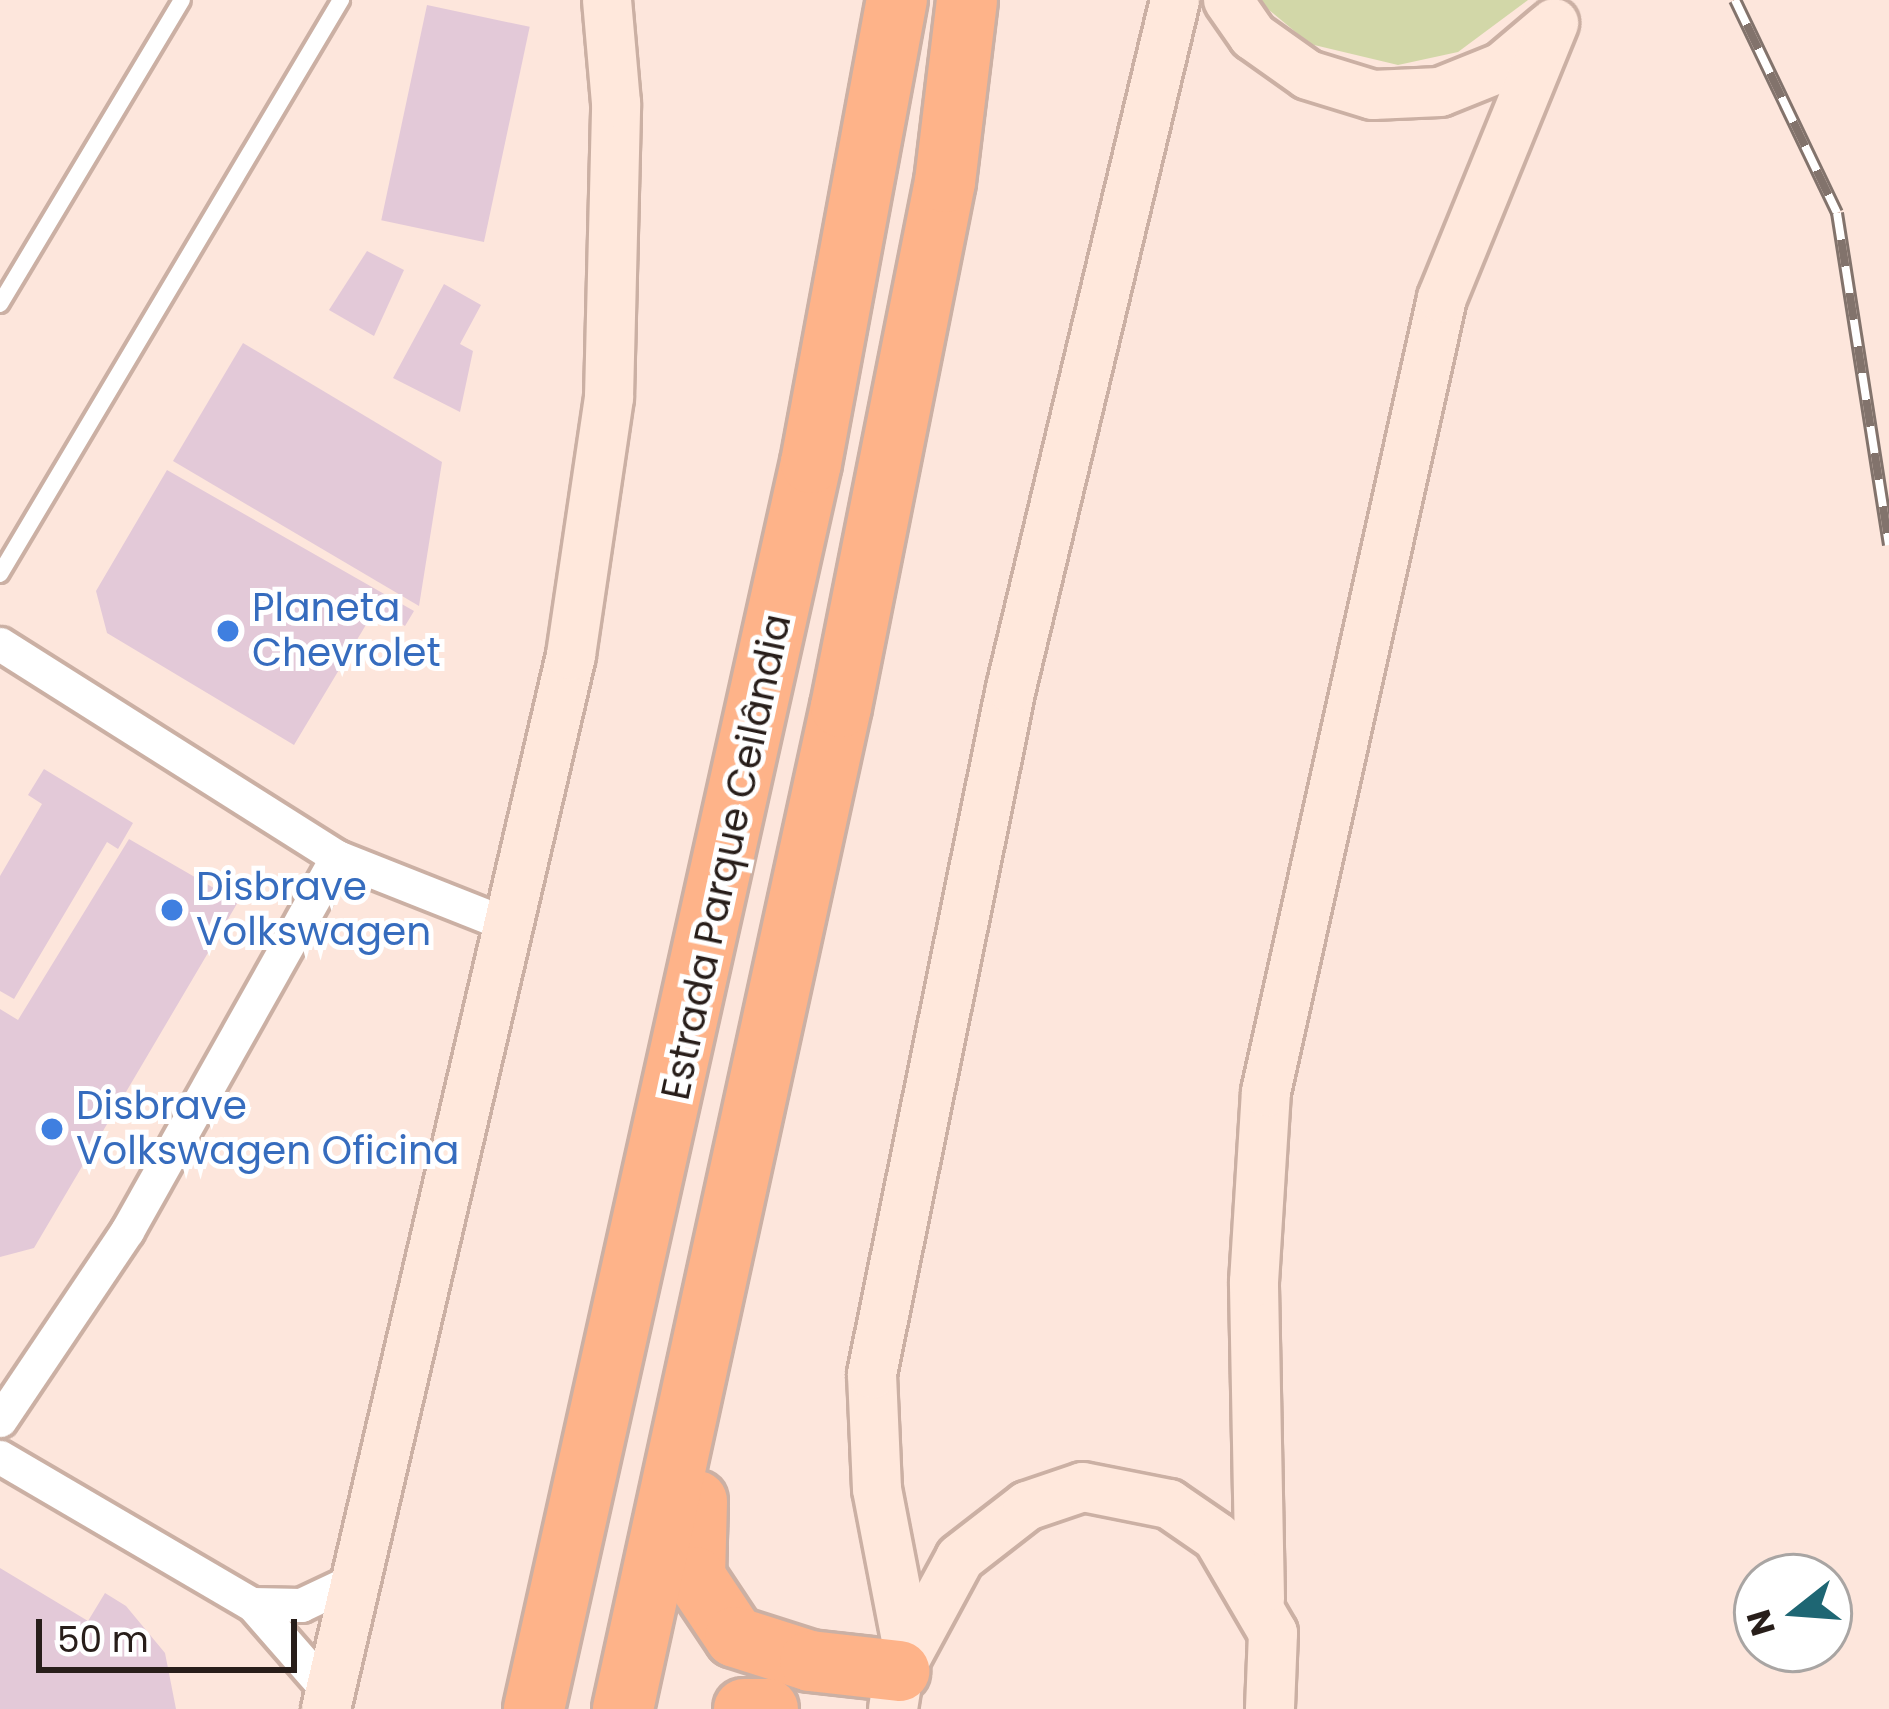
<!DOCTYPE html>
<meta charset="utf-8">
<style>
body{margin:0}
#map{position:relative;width:1889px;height:1709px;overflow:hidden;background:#fde6dc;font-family:Poppins,sans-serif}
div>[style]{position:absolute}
.green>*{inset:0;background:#d2d7a8}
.building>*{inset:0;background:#e3c9d8;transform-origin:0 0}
.roads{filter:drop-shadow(3px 0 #cbb0a4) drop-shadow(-3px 0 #cbb0a4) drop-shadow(0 3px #cbb0a4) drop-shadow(0 -3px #cbb0a4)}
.lane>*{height:16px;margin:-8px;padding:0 8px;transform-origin:8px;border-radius:8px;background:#fff}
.street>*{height:33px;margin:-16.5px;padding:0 16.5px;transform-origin:16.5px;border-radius:16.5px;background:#fff}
.secondary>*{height:48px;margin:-24px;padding:0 24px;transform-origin:24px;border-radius:24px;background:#ffe8dc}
.highway>*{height:60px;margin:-30px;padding:0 30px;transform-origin:30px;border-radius:30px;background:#feb389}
.rail>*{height:14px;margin-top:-7px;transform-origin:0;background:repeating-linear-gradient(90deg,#fff 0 27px,#82736c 0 54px);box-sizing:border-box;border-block:3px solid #82736c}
.dots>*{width:33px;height:33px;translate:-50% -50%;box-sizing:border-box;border:6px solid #fff;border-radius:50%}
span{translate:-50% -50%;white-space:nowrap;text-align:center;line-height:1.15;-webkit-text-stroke:10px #fff;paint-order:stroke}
.shop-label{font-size:39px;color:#366cbe}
.left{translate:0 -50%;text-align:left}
.street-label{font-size:39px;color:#281e1a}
.north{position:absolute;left:1733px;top:1553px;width:120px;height:120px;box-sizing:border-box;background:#fff;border:3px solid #a9a5a3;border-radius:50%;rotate:253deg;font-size:33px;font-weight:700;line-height:48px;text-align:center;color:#281e1a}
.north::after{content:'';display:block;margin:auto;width:42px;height:54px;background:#1e6673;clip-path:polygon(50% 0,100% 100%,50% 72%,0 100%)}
.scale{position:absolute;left:36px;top:1619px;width:261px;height:54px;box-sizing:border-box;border:6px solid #281e1a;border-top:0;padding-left:15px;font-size:36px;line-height:42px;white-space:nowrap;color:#281e1a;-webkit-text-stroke:9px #fff;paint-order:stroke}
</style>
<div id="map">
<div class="green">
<div style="clip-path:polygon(1257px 0,1528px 0,1458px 52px,1398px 65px,1310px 44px)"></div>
</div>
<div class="building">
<div style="left:427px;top:5px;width:105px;height:220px;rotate:12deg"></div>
<div style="clip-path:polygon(367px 251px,404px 270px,374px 336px,329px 310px)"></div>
<div style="clip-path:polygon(444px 284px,481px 305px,460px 344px,473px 351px,460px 412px,393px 378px)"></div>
<div style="clip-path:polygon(243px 343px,442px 462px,419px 606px,173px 461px)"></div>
<div style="clip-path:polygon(167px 470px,414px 611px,405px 626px,376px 608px,294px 745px,107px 633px,96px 591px)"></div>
<div style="clip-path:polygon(44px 769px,133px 823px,118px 849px,107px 842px,14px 999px,0 991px,0 876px,42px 804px,28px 795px)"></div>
<div style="clip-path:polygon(129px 839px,238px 902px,34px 1248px,0 1257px,0 1009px,18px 1020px)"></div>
<div style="clip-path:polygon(0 1568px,88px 1621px,105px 1593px,126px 1606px,165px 1653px,176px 1709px,0 1709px)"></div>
</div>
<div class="roads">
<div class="lane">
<div style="left:0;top:304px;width:354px;rotate:-59.1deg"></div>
<div style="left:0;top:574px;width:668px;rotate:-59.29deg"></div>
</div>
<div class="street">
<div style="left:0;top:644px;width:399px;rotate:32.3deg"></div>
<div style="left:337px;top:857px;width:180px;rotate:21.6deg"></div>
<div style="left:0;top:1420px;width:228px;rotate:-56.1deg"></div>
<div style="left:127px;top:1231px;width:429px;rotate:-60.7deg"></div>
<div style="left:0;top:1457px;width:292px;rotate:30.3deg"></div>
<div style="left:252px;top:1604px;width:117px;rotate:48.8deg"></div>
<div style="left:252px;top:1604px;width:49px;rotate:1.2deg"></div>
<div style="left:301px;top:1605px;width:61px;rotate:-25.3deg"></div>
</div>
<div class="secondary">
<div style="left:1228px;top:0;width:44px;rotate:55.2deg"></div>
<div style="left:1253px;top:36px;width:67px;rotate:35.3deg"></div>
<div style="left:1308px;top:75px;width:68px;rotate:17.1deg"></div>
<div style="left:1373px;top:95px;width:67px;rotate:-2.6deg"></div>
<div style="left:1440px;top:92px;width:67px;rotate:-22deg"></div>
<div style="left:1502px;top:67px;width:60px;rotate:-40.3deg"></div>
<div style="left:1260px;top:1599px;width:317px;rotate:-91.1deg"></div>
<div style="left:1254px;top:1282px;width:190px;rotate:-86.4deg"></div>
<div style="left:1266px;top:1092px;width:813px;rotate:-77.5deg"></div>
<div style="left:1442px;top:298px;width:297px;rotate:-67.8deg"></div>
<div style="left:908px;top:1650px;width:164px;rotate:-100.9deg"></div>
<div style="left:877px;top:1489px;width:115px;rotate:-92.5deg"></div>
<div style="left:872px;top:1374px;width:700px;rotate:-78.55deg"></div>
<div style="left:1011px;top:688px;width:707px;rotate:-76.59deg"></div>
<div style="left:326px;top:1709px;width:1082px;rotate:-76.91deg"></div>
<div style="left:571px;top:655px;width:260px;rotate:-81.6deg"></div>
<div style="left:609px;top:398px;width:295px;rotate:-88.6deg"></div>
<div style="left:616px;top:103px;width:103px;rotate:-95deg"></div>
<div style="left:893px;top:1709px;width:38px;rotate:-81deg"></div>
<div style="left:899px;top:1671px;width:128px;rotate:-61.6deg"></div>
<div style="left:960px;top:1558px;width:85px;rotate:-37.8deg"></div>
<div style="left:1027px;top:1506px;width:59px;rotate:-18.7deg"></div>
<div style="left:1083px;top:1487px;width:88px;rotate:11.2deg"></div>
<div style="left:1169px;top:1504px;width:58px;rotate:34.5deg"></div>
<div style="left:1217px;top:1537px;width:111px;rotate:59.7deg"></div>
<div style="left:1273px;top:1633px;width:76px;rotate:92.3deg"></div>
</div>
<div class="highway">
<div style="left:697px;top:1501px;width:76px;rotate:91.5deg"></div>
<div style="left:695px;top:1577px;width:72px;rotate:56.3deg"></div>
<div style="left:735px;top:1637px;width:79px;rotate:17.7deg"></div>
<div style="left:810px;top:1661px;width:90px;rotate:6.4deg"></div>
<div style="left:534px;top:1709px;width:1276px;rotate:-77.47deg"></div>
<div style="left:811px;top:463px;width:471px;rotate:-79.5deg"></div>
<div style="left:623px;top:1709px;width:1025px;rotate:-77.73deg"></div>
<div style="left:841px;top:707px;width:535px;rotate:-78.8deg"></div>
<div style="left:945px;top:182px;width:183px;rotate:-83.1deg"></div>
<div style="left:744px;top:1709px;width:24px"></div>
</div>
</div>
<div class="rail">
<div style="left:1735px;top:0;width:236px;rotate:64.4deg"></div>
<div style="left:1837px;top:213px;width:336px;rotate:81.1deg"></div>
</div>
<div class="dots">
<div style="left:228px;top:631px;background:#3f7fe0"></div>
<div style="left:172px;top:910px;background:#3f7fe0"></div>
<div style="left:52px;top:1129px;background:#3f7fe0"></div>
</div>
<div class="shop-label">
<span class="left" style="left:252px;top:631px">Planeta<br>Chevrolet</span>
<span class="left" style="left:196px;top:910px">Disbrave<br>Volkswagen</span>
<span class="left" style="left:76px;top:1129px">Disbrave<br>Volkswagen Oficina</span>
</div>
<div class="street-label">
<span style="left:727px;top:857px;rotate:-78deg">Estrada Parque Ceilândia</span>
</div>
<div class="north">N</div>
<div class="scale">50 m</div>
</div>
